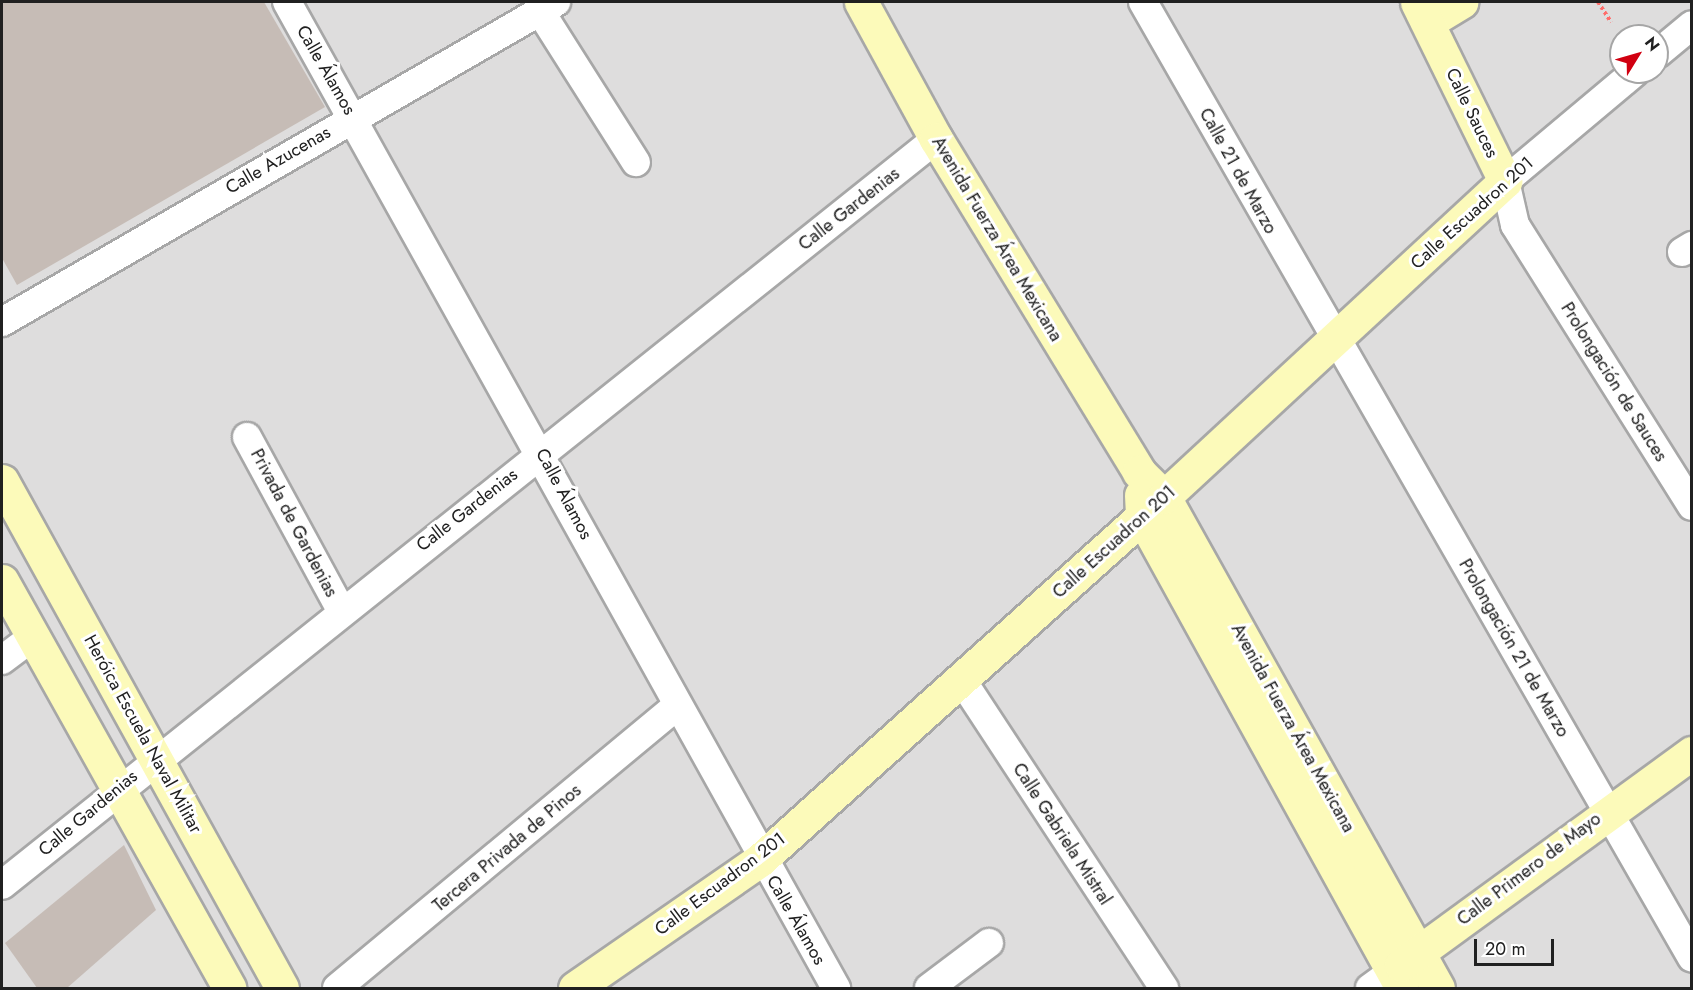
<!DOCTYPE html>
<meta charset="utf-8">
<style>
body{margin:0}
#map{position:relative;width:1693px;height:990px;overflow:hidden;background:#f1ede7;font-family:Jost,sans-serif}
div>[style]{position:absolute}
.residential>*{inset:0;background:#dedddd}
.building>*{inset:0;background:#c6bcb6}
.path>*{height:4px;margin-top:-2px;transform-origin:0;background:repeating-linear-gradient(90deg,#ff6d6a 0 3px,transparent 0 6px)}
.roads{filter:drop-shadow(2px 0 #a7a7a7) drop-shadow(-2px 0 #a7a7a7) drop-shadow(0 2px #a7a7a7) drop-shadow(0 -2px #a7a7a7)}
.street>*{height:28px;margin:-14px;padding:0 14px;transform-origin:14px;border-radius:14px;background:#fff}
.secondary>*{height:33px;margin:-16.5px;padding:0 16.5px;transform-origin:16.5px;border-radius:16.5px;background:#fcfaba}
span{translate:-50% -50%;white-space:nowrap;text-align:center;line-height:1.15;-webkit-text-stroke:6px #fff;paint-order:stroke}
.street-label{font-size:18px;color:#202020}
.frame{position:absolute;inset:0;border:3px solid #202020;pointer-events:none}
.north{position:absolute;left:1609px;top:24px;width:60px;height:60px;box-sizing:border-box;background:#fff;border:2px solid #a6a6a6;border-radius:50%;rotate:53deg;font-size:16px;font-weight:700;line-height:24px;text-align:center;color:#202020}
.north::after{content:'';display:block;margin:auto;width:21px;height:27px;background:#d10011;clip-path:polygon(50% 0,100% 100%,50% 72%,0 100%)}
.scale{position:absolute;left:1474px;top:939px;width:80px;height:27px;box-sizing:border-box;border:3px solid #202020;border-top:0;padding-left:8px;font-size:18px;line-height:21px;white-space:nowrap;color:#202020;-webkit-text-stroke:4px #fff;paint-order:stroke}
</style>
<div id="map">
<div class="residential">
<div style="clip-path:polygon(evenodd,2px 2px,1691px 2px,1691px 988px,2px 988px,2px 2px,1621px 36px,1657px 36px,1657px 72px,1621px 72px,1621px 36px)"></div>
</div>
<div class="building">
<div style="clip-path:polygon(2px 2px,264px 2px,325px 107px,17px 285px,2px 258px)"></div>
<div style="clip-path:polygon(124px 845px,156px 910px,67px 988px,37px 988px,5px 943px)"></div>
</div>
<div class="path">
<div style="left:1598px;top:2px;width:24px;rotate:57deg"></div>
</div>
<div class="roads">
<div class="street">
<div style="left:287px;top:2px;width:1129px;rotate:60.89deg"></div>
<div style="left:1143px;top:2px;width:1102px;rotate:60.13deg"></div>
<div style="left:540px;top:11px;width:179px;rotate:57.6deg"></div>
<div style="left:1657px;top:54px;width:45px;rotate:-39.6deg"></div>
<div style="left:1635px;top:72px;width:170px;rotate:140deg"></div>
<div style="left:1505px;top:181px;width:45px;rotate:77.2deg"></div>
<div style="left:1515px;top:225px;width:332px;rotate:57.8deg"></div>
<div style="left:1682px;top:252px;width:12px;rotate:-31deg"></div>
<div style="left:2px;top:322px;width:640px;rotate:-30.01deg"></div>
<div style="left:247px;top:437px;width:197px;rotate:61.5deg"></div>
<div style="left:2px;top:660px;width:38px;rotate:-37deg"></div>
<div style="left:961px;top:679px;width:370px;rotate:56.7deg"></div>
<div style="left:2px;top:885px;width:1195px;rotate:-38.61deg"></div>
<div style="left:337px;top:988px;width:440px;rotate:-39.7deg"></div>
<div style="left:929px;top:988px;width:75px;rotate:-36.9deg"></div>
<div style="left:1370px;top:988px;width:29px;rotate:-36deg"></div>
</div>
<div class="secondary">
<div style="left:861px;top:2px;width:156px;rotate:61.3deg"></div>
<div style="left:936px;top:139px;width:390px;rotate:58.6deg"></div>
<div style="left:1139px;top:472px;width:35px;rotate:45deg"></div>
<div style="left:1164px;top:497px;width:562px;rotate:60.84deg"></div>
<div style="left:1428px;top:22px;width:39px;rotate:-31deg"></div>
<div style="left:2px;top:481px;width:579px;rotate:61.09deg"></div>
<div style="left:1141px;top:495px;width:22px;rotate:87deg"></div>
<div style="left:1142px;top:517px;width:538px;rotate:61.1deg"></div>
<div style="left:2px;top:581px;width:466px;rotate:60.8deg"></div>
<div style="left:1401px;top:965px;width:360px;rotate:-36.1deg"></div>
<div style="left:575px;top:988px;width:226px;rotate:-34.7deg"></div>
<div style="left:761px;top:859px;width:542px;rotate:-41.93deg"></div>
<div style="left:1164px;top:497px;width:465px;rotate:-42.8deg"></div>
<div style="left:1505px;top:181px;width:199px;rotate:-116.2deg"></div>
</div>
</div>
<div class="street-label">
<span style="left:326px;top:70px;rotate:60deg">Calle Álamos</span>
<span style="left:1472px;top:113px;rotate:64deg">Calle Sauces</span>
<span style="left:278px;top:160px;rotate:-30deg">Calle Azucenas</span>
<span style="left:1238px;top:171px;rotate:61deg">Calle 21 de Marzo</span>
<span style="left:849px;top:209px;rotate:-38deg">Calle Gardenias</span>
<span style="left:1472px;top:213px;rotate:-42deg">Calle Escuadron 201</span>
<span style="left:997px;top:239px;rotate:59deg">Avenida Fuerza Área Mexicana</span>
<span style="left:1614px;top:382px;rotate:58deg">Prolongación de Sauces</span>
<span style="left:564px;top:494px;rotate:62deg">Calle Álamos</span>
<span style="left:467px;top:510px;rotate:-38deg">Calle Gardenias</span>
<span style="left:294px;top:523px;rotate:62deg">Privada de Gardenias</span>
<span style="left:1114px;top:542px;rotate:-42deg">Calle Escuadron 201</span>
<span style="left:1514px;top:648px;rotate:60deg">Prolongación 21 de Marzo</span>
<span style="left:1293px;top:728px;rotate:61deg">Avenida Fuerza Área Mexicana</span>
<span style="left:143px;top:734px;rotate:61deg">Heróica Escuela Naval Militar</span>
<span style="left:88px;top:813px;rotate:-40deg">Calle Gardenias</span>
<span style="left:1062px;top:834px;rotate:57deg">Calle Gabriela Mistral</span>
<span style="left:507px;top:848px;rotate:-40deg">Tercera Privada de Pinos</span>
<span style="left:1529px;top:869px;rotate:-37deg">Calle Primero de Mayo</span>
<span style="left:720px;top:884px;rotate:-37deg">Calle Escuadron 201</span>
<span style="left:796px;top:920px;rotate:60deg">Calle Álamos</span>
</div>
<div class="frame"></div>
<div class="north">N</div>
<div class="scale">20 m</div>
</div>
